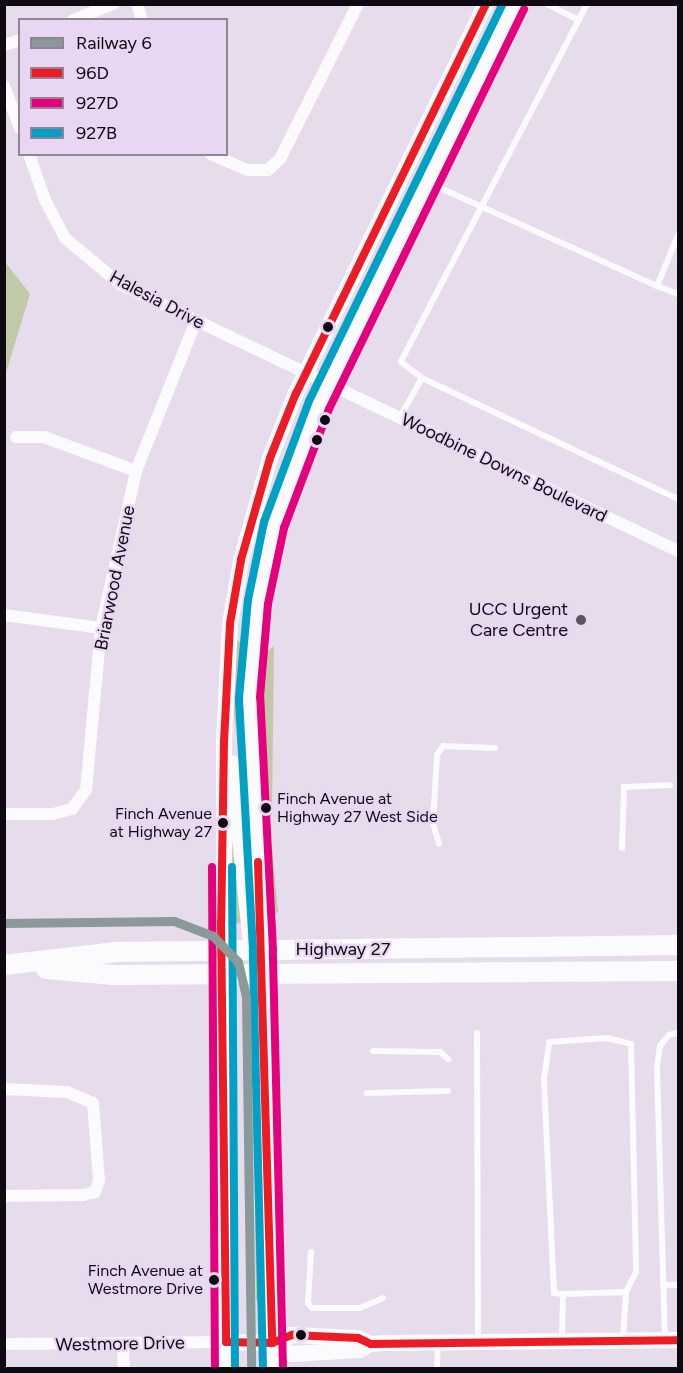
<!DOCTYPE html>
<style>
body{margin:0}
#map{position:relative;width:683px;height:1373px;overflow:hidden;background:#e6dcec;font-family:Figtree,sans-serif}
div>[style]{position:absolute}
.green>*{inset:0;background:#c0c9a8}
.lane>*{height:6px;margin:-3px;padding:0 3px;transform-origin:3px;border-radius:3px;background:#fbfafc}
.street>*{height:12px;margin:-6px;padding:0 6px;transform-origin:6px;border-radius:6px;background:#fbfafc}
.secondary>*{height:16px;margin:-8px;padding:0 8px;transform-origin:8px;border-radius:8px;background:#fbfafc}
.primary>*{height:20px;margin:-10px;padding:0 10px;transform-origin:10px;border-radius:10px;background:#fbfafc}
.bus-1>*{height:8px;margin:-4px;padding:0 4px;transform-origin:4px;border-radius:4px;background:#ed1c24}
.bus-2>*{height:8px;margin:-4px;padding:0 4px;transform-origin:4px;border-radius:4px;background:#e5007d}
.bus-3>*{height:8px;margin:-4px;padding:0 4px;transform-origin:4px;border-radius:4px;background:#01a1c5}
.rail-1>*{height:9px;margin:-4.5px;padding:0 4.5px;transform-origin:4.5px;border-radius:4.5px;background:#8a999a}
.dots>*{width:16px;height:16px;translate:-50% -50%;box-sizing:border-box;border:3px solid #e8d6f2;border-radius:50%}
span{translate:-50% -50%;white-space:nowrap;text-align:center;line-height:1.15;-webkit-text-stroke:4.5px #e8d6f2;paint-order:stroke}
.bus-label{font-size:16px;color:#0f0912}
.left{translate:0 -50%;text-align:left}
.right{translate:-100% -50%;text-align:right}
.street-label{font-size:18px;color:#0f0912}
.poi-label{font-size:18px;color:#0f0912}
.frame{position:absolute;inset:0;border:6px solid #0f0912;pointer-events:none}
.legend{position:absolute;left:18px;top:18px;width:210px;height:138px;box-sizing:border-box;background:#e8d6f2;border:2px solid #918498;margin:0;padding:8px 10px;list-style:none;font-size:18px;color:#0f0912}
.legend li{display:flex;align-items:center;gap:12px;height:30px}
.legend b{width:30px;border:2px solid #918498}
</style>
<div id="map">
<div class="green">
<div style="clip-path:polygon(5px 262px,30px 294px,5px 376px,4px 262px)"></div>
<div style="clip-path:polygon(237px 640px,243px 643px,239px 716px,242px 783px,234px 713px)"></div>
<div style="clip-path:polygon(274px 646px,272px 815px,261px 815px,260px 657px)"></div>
<div style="clip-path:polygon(230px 806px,242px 923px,231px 924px)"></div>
<div style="clip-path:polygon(272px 848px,278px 912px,273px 916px,264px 849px)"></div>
<div style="clip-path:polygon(255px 1213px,264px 1286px,261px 1302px,256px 1300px)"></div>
</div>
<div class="lane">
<div style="left:547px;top:4px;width:36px;rotate:27deg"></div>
<div style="left:587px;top:4px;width:403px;rotate:117.5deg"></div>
<div style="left:401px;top:362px;width:26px;rotate:37deg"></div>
<div style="left:422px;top:378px;width:283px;rotate:25.3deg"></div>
<div style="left:429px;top:183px;width:250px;rotate:24.3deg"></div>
<div style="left:657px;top:286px;width:55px;rotate:-67.6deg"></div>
<div style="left:657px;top:286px;width:22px;rotate:21deg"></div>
<div style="left:400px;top:417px;width:45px;rotate:-60.6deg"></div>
<div style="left:439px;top:844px;width:22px;rotate:-106deg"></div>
<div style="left:433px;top:823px;width:68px;rotate:-86.6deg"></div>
<div style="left:437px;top:755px;width:11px;rotate:-56deg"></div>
<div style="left:443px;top:746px;width:52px;rotate:2.2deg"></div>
<div style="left:622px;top:848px;width:61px;rotate:-88.1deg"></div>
<div style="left:624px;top:787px;width:46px;rotate:-2.5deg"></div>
<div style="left:477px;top:1033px;width:308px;rotate:89.8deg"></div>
<div style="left:373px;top:1051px;width:67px;rotate:0.9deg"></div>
<div style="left:440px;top:1052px;width:11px;rotate:41deg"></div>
<div style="left:367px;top:1093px;width:81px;rotate:-1.4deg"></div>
<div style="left:311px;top:1252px;width:51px;rotate:93.4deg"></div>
<div style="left:308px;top:1303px;width:6px;rotate:51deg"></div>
<div style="left:312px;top:1308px;width:48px"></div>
<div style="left:360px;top:1308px;width:25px;rotate:-23deg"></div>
<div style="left:663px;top:1285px;width:15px"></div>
<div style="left:563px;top:1294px;width:63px;rotate:-1.8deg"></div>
<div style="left:562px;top:1339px;width:45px;rotate:-88.7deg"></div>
<div style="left:563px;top:1294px;width:9px;rotate:-174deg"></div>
<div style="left:554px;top:1293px;width:214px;rotate:-92.7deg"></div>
<div style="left:544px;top:1079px;width:37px;rotate:-82deg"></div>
<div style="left:549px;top:1042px;width:58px;rotate:-3.9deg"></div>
<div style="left:607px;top:1038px;width:25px;rotate:14deg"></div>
<div style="left:631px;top:1044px;width:228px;rotate:88.7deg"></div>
<div style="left:636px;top:1272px;width:22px;rotate:117deg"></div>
<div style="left:626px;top:1292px;width:48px;rotate:93.6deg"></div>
<div style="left:665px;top:1340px;width:273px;rotate:-91.7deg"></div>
<div style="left:657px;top:1067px;width:21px;rotate:-82deg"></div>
<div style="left:660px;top:1046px;width:14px;rotate:-51deg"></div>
<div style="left:669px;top:1035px;width:9px;rotate:-13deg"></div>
<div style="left:437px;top:1368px;width:23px;rotate:-88deg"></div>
</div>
<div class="street">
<div style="left:137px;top:4px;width:17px;rotate:73deg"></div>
<div style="left:73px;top:20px;width:43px;rotate:-21.8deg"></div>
<div style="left:4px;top:45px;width:17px;rotate:-17deg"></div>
<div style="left:4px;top:86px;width:45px;rotate:69.1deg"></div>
<div style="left:29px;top:154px;width:49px;rotate:70.8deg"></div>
<div style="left:45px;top:200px;width:43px;rotate:62.2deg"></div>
<div style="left:65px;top:238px;width:72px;rotate:39.9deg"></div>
<div style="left:120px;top:284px;width:619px;rotate:25.57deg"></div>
<div style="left:211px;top:154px;width:39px;rotate:24deg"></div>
<div style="left:247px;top:170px;width:21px"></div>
<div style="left:268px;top:170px;width:16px;rotate:-43deg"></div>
<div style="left:280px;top:159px;width:174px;rotate:-63.3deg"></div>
<div style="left:16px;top:437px;width:28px"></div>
<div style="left:44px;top:437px;width:98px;rotate:20.3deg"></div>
<div style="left:4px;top:615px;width:98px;rotate:7.6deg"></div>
<div style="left:4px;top:814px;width:49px"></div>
<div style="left:53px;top:814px;width:20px;rotate:-15deg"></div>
<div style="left:72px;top:809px;width:24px;rotate:-54deg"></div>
<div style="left:86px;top:790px;width:163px;rotate:-84.7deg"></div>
<div style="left:101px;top:628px;width:161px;rotate:-77.4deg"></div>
<div style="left:136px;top:471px;width:162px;rotate:-68.2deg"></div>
<div style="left:4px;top:1089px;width:63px;rotate:2.7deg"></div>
<div style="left:67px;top:1092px;width:28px;rotate:23deg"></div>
<div style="left:93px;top:1103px;width:77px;rotate:85.5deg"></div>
<div style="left:99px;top:1180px;width:13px;rotate:108deg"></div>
<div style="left:95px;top:1192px;width:12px;rotate:166deg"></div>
<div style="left:83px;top:1195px;width:79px;rotate:179.3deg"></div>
<div style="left:4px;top:1344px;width:222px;rotate:-0.5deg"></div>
<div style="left:123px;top:1345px;width:23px;rotate:88deg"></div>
</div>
<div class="secondary">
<div style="left:232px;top:763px;width:181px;rotate:84deg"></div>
<div style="left:226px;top:1342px;width:46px;rotate:1.2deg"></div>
<div style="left:272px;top:1343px;width:22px;rotate:-22deg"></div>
<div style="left:292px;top:1335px;width:66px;rotate:2.6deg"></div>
<div style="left:358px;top:1338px;width:14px;rotate:25deg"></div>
<div style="left:272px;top:1343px;width:23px;rotate:29deg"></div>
<div style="left:292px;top:1354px;width:67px;rotate:-3.4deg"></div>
<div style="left:359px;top:1350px;width:13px;rotate:-27deg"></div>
<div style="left:371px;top:1344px;width:13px;rotate:-4deg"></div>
<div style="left:384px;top:1343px;width:294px;rotate:-0.6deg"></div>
<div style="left:225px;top:1368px;width:627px;rotate:-90.09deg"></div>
<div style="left:224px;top:741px;width:117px;rotate:-87.1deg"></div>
<div style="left:230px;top:624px;width:65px;rotate:-80.2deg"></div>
<div style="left:241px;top:560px;width:106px;rotate:-74.1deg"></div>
<div style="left:270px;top:458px;width:70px;rotate:-68.2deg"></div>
<div style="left:296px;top:393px;width:433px;rotate:-64deg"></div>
<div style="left:273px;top:1368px;width:418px;rotate:-91.4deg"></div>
<div style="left:263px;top:950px;width:253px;rotate:-93.2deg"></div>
<div style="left:249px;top:697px;width:95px;rotate:-84.6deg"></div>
<div style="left:258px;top:602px;width:79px;rotate:-78.3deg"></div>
<div style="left:274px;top:525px;width:128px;rotate:-69.4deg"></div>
<div style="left:319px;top:405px;width:446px;rotate:-64deg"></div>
</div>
<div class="primary">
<div style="left:4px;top:965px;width:113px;rotate:-6.6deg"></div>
<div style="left:116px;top:952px;width:562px;rotate:-0.71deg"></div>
<div style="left:46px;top:969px;width:67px;rotate:5.1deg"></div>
<div style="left:113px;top:975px;width:565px;rotate:-0.41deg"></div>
</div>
<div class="bus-1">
<div style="left:486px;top:4px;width:433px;rotate:116deg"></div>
<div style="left:296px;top:393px;width:70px;rotate:111.8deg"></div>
<div style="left:270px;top:458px;width:106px;rotate:105.9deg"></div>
<div style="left:241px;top:560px;width:65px;rotate:99.8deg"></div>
<div style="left:230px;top:624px;width:117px;rotate:92.9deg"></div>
<div style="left:224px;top:741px;width:181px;rotate:90.9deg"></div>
<div style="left:221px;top:922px;width:420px;rotate:89.3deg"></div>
<div style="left:226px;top:1342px;width:46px;rotate:1.2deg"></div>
<div style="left:272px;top:1343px;width:22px;rotate:-22deg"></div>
<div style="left:292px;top:1335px;width:66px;rotate:2.6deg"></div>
<div style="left:358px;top:1338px;width:14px;rotate:25deg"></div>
<div style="left:371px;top:1344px;width:307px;rotate:-0.7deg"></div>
<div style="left:258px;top:862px;width:481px;rotate:88.3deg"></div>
</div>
<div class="bus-2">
<div style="left:212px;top:867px;width:501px;rotate:89.66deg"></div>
<div style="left:283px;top:1368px;width:418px;rotate:-91.4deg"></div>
<div style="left:273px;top:950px;width:253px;rotate:-92.9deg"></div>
<div style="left:260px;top:697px;width:93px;rotate:-85.1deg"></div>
<div style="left:268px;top:604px;width:78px;rotate:-78.1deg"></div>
<div style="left:284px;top:528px;width:127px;rotate:-69.3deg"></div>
<div style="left:329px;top:409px;width:445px;rotate:-64deg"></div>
</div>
<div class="bus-3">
<div style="left:232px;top:867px;width:501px;rotate:89.66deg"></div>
<div style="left:263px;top:1368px;width:418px;rotate:-91.4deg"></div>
<div style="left:253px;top:950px;width:252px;rotate:-93.2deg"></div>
<div style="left:239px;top:698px;width:98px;rotate:-84.8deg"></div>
<div style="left:248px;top:600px;width:80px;rotate:-78.4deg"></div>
<div style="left:264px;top:522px;width:129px;rotate:-69.6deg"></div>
<div style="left:309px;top:401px;width:442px;rotate:-64deg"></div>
</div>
<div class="rail-1">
<div style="left:4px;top:923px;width:170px;rotate:-0.7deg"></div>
<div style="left:174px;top:921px;width:42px;rotate:21deg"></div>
<div style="left:213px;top:936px;width:36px;rotate:46deg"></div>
<div style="left:238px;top:962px;width:35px;rotate:77deg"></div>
<div style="left:246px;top:996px;width:372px;rotate:89.2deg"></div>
</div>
<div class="dots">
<div style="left:328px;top:327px;background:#0f0912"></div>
<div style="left:325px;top:420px;background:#0f0912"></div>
<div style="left:317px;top:440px;background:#0f0912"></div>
<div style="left:581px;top:620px;background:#5a535e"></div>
<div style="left:266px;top:808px;background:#0f0912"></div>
<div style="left:223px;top:823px;background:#0f0912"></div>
<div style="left:214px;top:1280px;background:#0f0912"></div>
<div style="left:301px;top:1335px;background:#0f0912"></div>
</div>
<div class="bus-label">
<span class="left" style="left:277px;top:808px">Finch Avenue at<br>Highway 27 West Side</span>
<span class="right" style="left:212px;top:823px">Finch Avenue<br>at Highway 27</span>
<span class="right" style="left:203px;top:1280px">Finch Avenue at<br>Westmore Drive</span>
</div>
<div class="street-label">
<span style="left:157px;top:300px;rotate:28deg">Halesia Drive</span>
<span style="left:504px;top:468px;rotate:26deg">Woodbine Downs Boulevard</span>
<span style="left:115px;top:578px;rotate:-79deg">Briarwood Avenue</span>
<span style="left:343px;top:949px">Highway 27</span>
<span style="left:120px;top:1344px;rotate:-1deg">Westmore Drive</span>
</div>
<div class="poi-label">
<span class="right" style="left:568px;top:620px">UCC Urgent<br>Care Centre</span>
</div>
<div class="frame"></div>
<ul class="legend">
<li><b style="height:8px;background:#8a999a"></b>Railway 6</li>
<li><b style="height:8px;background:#ed1c24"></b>96D</li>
<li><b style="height:8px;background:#e5007d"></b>927D</li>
<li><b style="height:8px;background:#01a1c5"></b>927B</li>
</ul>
</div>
